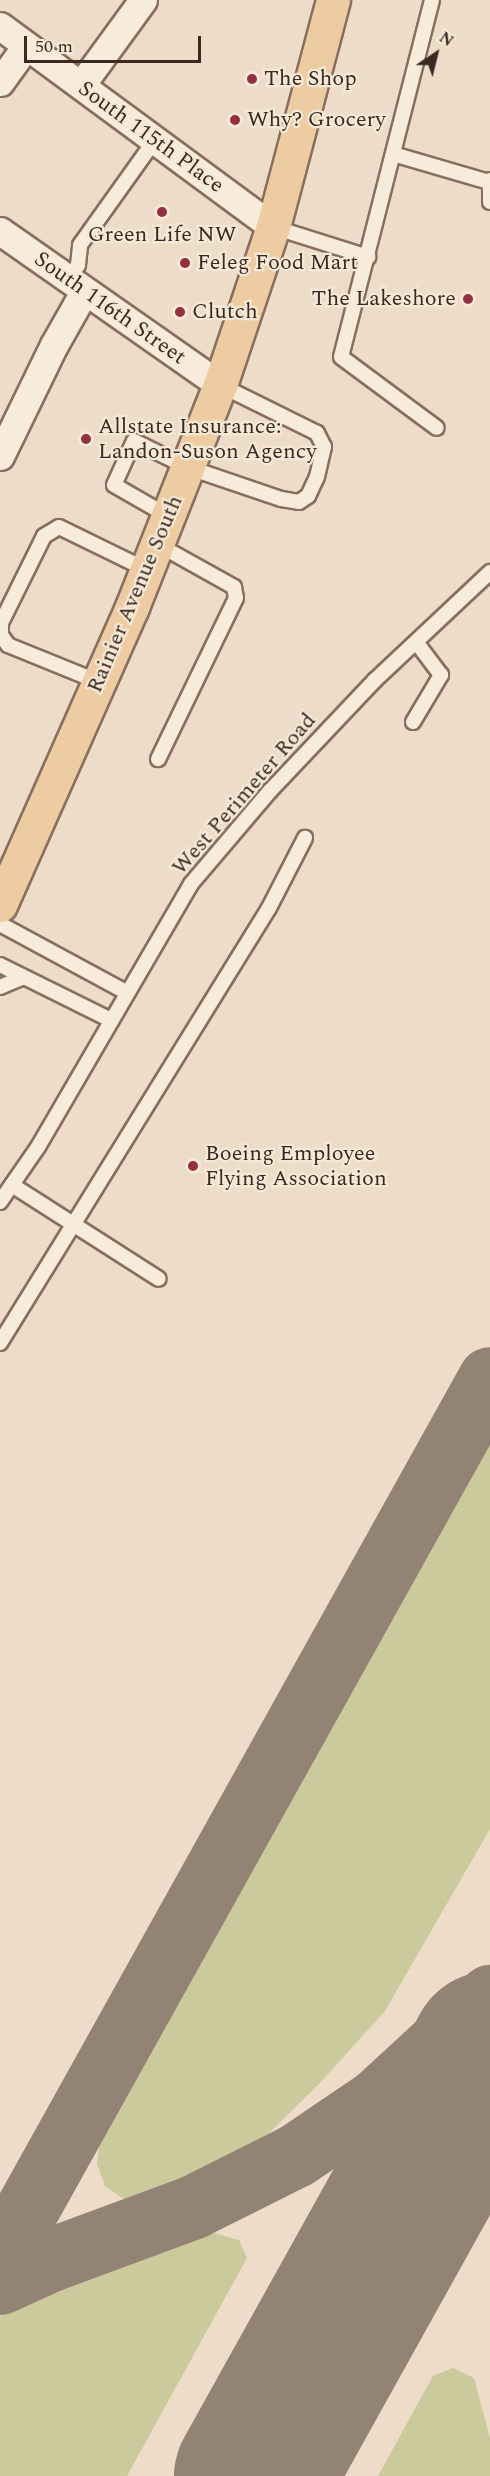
<!DOCTYPE html>
<style>
body{margin:0}
#map{position:relative;width:490px;height:2476px;overflow:hidden;background:#edddc8;font-family:Spectral,serif}
div>[style]{position:absolute}
.green>*{inset:0;background:#caca9c}
.taxiway>*{height:64px;margin:-32px;padding:0 32px;transform-origin:32px;border-radius:32px;background:#938374}
.runway>*{height:159px;margin:-79.5px;padding:0 79.5px;transform-origin:79.5px;border-radius:79.5px;background:#938374}
.roads{filter:drop-shadow(2px 0 #886e5e) drop-shadow(-2px 0 #886e5e) drop-shadow(0 2px #886e5e) drop-shadow(0 -2px #886e5e)}
.service>*{height:14px;margin:-7px;padding:0 7px;transform-origin:7px;border-radius:7px;background:#f7ebdb}
.minor>*{height:27px;margin:-13.5px;padding:0 13.5px;transform-origin:13.5px;border-radius:13.5px;background:#f7ebdb}
.primary>*{height:33px;margin:-16.5px;padding:0 16.5px;transform-origin:16.5px;border-radius:16.5px;background:#edcca2}
.dots>*{width:16px;height:16px;translate:-50% -50%;box-sizing:border-box;border:3px solid #f4e8d7;border-radius:50%}
span{translate:-50% -50%;white-space:nowrap;text-align:center;line-height:1.15;-webkit-text-stroke:4.5px #f4e8d7;paint-order:stroke}
.poi-label{font-size:22px;color:#392920}
.left{translate:0 -50%;text-align:left}
.right{translate:-100% -50%;text-align:right}
.street-label{font-size:22px;color:#392920}
.north{position:absolute;left:406px;top:24px;width:60px;height:60px;-webkit-text-stroke:4px #f4e8d7;paint-order:stroke;rotate:35deg;font-size:16px;font-weight:700;line-height:24px;text-align:center;color:#392920}
.north::after{content:'';display:block;margin:auto;width:21px;height:27px;background:#392920;clip-path:polygon(50% 0,100% 100%,50% 72%,0 100%)}
.scale{position:absolute;left:24px;top:36px;width:177px;height:27px;box-sizing:border-box;border:3px solid #392920;border-top:0;padding-left:8px;font-size:18px;line-height:21px;white-space:nowrap;color:#392920;-webkit-text-stroke:4px #f4e8d7;paint-order:stroke}
</style>
<div id="map">
<div class="green">
<div style="clip-path:polygon(490px 1443px,490px 1829px,385px 2011px,319px 2084px,257px 2145px,195px 2186px,152px 2203px,128px 2202px,105px 2186px,97px 2164px,100px 2141px)"></div>
<div style="clip-path:polygon(215px 2233px,239px 2240px,247px 2258px,127px 2476px,0 2476px,0 2317px,12px 2299px,39px 2288px)"></div>
<div style="clip-path:polygon(453px 2368px,474px 2378px,490px 2438px,490px 2476px,378px 2476px,433px 2376px)"></div>
</div>
<div class="taxiway">
<div style="left:0;top:2259px;width:1007px;rotate:-60.89deg"></div>
<div style="left:0;top:2283px;width:56px;rotate:-24.3deg"></div>
<div style="left:51px;top:2260px;width:153px;rotate:-20.3deg"></div>
<div style="left:194px;top:2207px;width:114px;rotate:-26.6deg"></div>
<div style="left:296px;top:2156px;width:98px;rotate:-34.2deg"></div>
<div style="left:377px;top:2101px;width:154px;rotate:-42.6deg"></div>
</div>
<div class="runway">
<div style="left:253px;top:2476px;width:487px;rotate:-60.9deg"></div>
</div>
<div class="roads">
<div class="service">
<div style="left:432px;top:0;width:368px;rotate:104.3deg"></div>
<div style="left:341px;top:357px;width:119px;rotate:36.5deg"></div>
<div style="left:393px;top:154px;width:100px;rotate:16.3deg"></div>
<div style="left:490px;top:180px;width:22px;rotate:90deg"></div>
<div style="left:273px;top:227px;width:100px;rotate:17.5deg"></div>
<div style="left:68px;top:280px;width:18px;rotate:-56deg"></div>
<div style="left:78px;top:265px;width:20px;rotate:-84deg"></div>
<div style="left:80px;top:245px;width:129px;rotate:-54.5deg"></div>
<div style="left:168px;top:516px;width:62px;rotate:-150.1deg"></div>
<div style="left:114px;top:485px;width:48px;rotate:-65.6deg"></div>
<div style="left:134px;top:441px;width:59px;rotate:26.1deg"></div>
<div style="left:187px;top:467px;width:99px;rotate:18.8deg"></div>
<div style="left:281px;top:499px;width:18px;rotate:9deg"></div>
<div style="left:299px;top:502px;width:11px;rotate:-34deg"></div>
<div style="left:308px;top:496px;width:21px;rotate:-65deg"></div>
<div style="left:317px;top:477px;width:31px;rotate:-77deg"></div>
<div style="left:324px;top:447px;width:16px;rotate:-117deg"></div>
<div style="left:317px;top:433px;width:108px;rotate:-153.7deg"></div>
<div style="left:157px;top:544px;width:88px;rotate:29.2deg"></div>
<div style="left:234px;top:587px;width:11px;rotate:80deg"></div>
<div style="left:236px;top:598px;width:179px;rotate:115.8deg"></div>
<div style="left:99px;top:682px;width:98px;rotate:-157.9deg"></div>
<div style="left:8px;top:645px;width:12px;rotate:-125deg"></div>
<div style="left:1px;top:635px;width:12px;rotate:-90deg"></div>
<div style="left:1px;top:623px;width:97px;rotate:-63.7deg"></div>
<div style="left:44px;top:536px;width:17px;rotate:-31deg"></div>
<div style="left:59px;top:527px;width:98px;rotate:26deg"></div>
<div style="left:413px;top:722px;width:55px;rotate:-59.2deg"></div>
<div style="left:441px;top:675px;width:41px;rotate:-127.1deg"></div>
<div style="left:0;top:924px;width:143px;rotate:28.4deg"></div>
<div style="left:0;top:965px;width:124px;rotate:26.4deg"></div>
<div style="left:0;top:987px;width:25px;rotate:-23deg"></div>
<div style="left:12px;top:1185px;width:174px;rotate:32.6deg"></div>
<div style="left:0;top:1202px;width:67px;rotate:-55.4deg"></div>
<div style="left:38px;top:1147px;width:304px;rotate:-59.8deg"></div>
<div style="left:191px;top:884px;width:122px;rotate:-49.7deg"></div>
<div style="left:270px;top:791px;width:153px;rotate:-46.6deg"></div>
<div style="left:375px;top:680px;width:158px;rotate:-43.2deg"></div>
<div style="left:0;top:1343px;width:511px;rotate:-58.27deg"></div>
<div style="left:269px;top:908px;width:79px;rotate:-62.8deg"></div>
</div>
<div class="minor">
<div style="left:0;top:26px;width:339px;rotate:36.4deg"></div>
<div style="left:0;top:82px;width:44px;rotate:-54.2deg"></div>
<div style="left:81px;top:85px;width:105px;rotate:-53.9deg"></div>
<div style="left:0;top:231px;width:269px;rotate:35deg"></div>
<div style="left:0;top:456px;width:123px;rotate:-64.1deg"></div>
<div style="left:54px;top:345px;width:61px;rotate:-60.5deg"></div>
</div>
<div class="primary">
<div style="left:0;top:905px;width:326px;rotate:-66.1deg"></div>
<div style="left:132px;top:607px;width:239px;rotate:-68.4deg"></div>
<div style="left:220px;top:385px;width:167px;rotate:-71.5deg"></div>
<div style="left:273px;top:227px;width:235px;rotate:-75.2deg"></div>
</div>
</div>
<div class="dots">
<div style="left:252px;top:79px;background:#94303f"></div>
<div style="left:235px;top:120px;background:#94303f"></div>
<div style="left:162px;top:212px;background:#94303f"></div>
<div style="left:185px;top:263px;background:#94303f"></div>
<div style="left:468px;top:299px;background:#94303f"></div>
<div style="left:180px;top:312px;background:#94303f"></div>
<div style="left:86px;top:439px;background:#94303f"></div>
<div style="left:193px;top:1166px;background:#94303f"></div>
</div>
<div class="poi-label">
<span class="left" style="left:264px;top:79px">The Shop</span>
<span class="left" style="left:247px;top:120px">Why? Grocery</span>
<span style="left:162px;top:235px">Green Life NW</span>
<span class="left" style="left:197px;top:263px">Feleg Food Mart</span>
<span class="right" style="left:456px;top:299px">The Lakeshore</span>
<span class="left" style="left:192px;top:312px">Clutch</span>
<span class="left" style="left:98px;top:439px">Allstate Insurance:<br>Landon-Suson Agency</span>
<span class="left" style="left:205px;top:1166px">Boeing Employee<br>Flying Association</span>
</div>
<div class="street-label">
<span style="left:151px;top:137px;rotate:36deg">South 115th Place</span>
<span style="left:110px;top:308px;rotate:35deg">South 116th Street</span>
<span style="left:135px;top:594px;rotate:-67deg">Rainier Avenue South</span>
<span style="left:244px;top:794px;rotate:-49deg">West Perimeter Road</span>
</div>
<div class="north">N</div>
<div class="scale">50 m</div>
</div>
